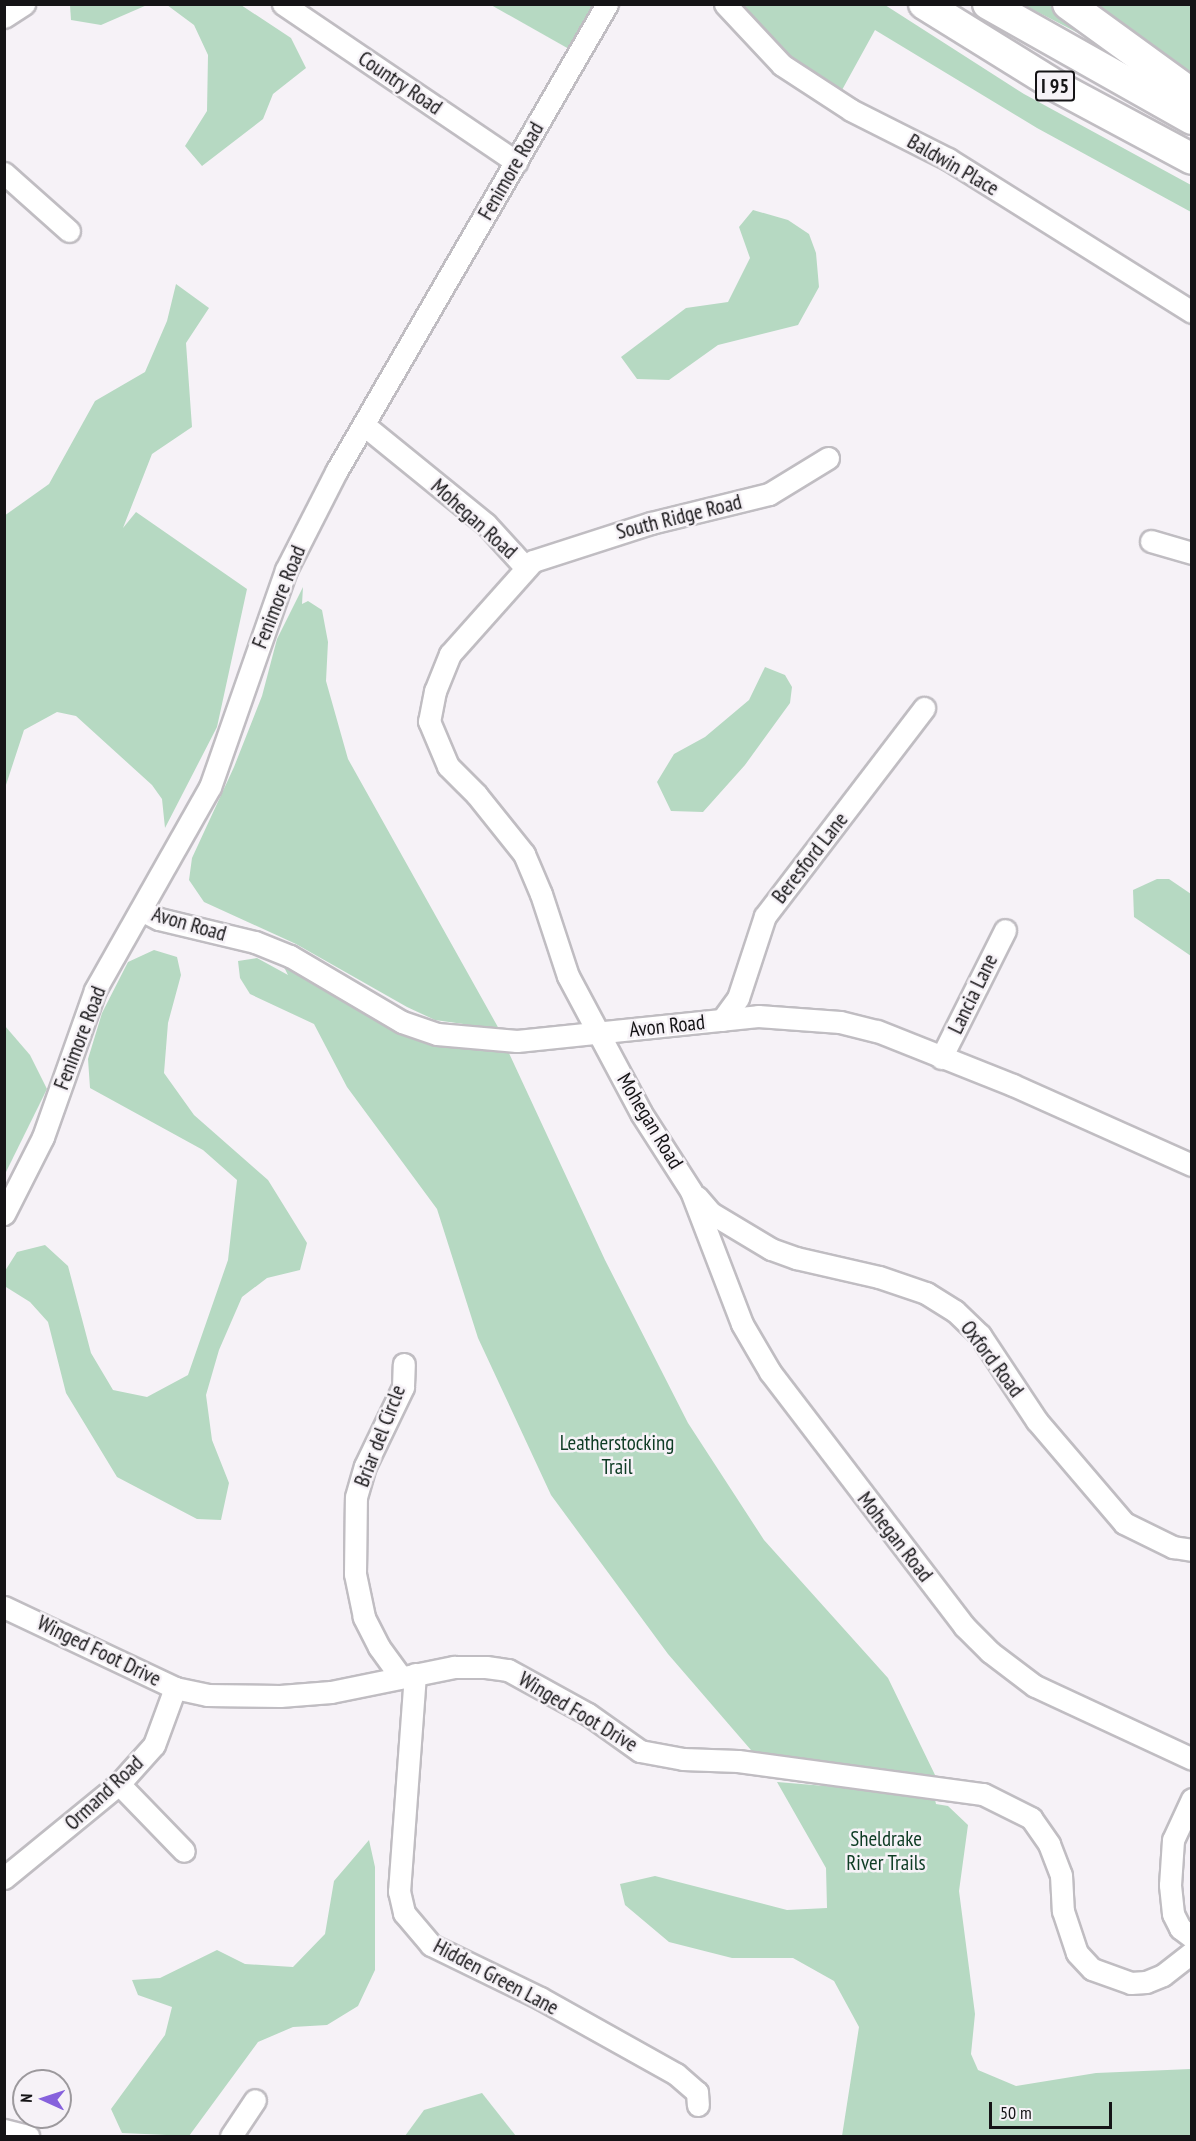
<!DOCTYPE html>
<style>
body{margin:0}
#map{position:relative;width:1196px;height:2141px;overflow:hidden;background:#f6f2f7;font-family:"PT Sans Narrow",sans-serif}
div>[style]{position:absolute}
.green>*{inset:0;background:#b6d9c2}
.roads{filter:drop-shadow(2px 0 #c0bdc2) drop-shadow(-2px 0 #c0bdc2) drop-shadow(0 2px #c0bdc2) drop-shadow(0 -2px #c0bdc2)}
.minor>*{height:21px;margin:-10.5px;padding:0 10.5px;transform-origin:10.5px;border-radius:10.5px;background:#fff}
.highway>*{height:30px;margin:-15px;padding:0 15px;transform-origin:15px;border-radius:15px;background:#fff}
span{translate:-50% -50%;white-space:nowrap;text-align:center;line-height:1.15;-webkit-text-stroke:5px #f6f2f7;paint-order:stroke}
.shield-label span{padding:2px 4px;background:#f6f2f7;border:2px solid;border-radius:4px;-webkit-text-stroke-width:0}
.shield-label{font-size:20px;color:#151416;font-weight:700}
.street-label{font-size:21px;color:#151416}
.park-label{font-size:21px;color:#0e3c24}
.frame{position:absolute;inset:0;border:6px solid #151416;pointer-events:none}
.north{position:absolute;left:12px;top:2069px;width:60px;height:60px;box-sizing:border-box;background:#f6f2f7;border:2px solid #9c999d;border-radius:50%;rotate:273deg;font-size:16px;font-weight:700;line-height:24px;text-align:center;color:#151416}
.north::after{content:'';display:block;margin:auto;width:21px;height:27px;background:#8661dc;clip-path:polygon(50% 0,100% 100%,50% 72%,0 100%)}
.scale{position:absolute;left:989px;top:2102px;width:123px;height:27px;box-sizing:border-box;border:3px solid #151416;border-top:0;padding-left:8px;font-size:18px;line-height:21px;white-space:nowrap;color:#151416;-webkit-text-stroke:4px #f6f2f7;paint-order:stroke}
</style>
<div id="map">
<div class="green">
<div style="clip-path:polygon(70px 5px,70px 4px,147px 5px,101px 25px,71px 20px)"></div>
<div style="clip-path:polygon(167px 5px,241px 5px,291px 38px,306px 68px,273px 94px,263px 119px,202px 166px,185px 146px,207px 111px,208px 55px,194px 25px)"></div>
<div style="clip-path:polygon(491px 5px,592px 5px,569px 49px)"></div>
<div style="clip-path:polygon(734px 5px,885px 5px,1024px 94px,1191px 185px,1191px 212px,1037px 128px,875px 30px,842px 90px,768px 43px)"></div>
<div style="clip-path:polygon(1024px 5px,1049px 5px,1086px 30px,1082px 35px)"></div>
<div style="clip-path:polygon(1089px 5px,1191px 5px,1191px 76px)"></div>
<div style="clip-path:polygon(753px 210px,788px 220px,809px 234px,816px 253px,819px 287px,798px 325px,718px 345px,669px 380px,637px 379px,621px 357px,686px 308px,728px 302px,750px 258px,739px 227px)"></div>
<div style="clip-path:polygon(176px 284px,209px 308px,186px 343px,192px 427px,152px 454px,123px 528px,136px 512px,247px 589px,217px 727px,165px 828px,162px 799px,152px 785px,76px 716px,57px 712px,24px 730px,5px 788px,4px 516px,49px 484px,95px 401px,145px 372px,167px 321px)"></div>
<div style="clip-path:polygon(303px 587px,302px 604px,308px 601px,322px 610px,328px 642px,326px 681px,348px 759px,499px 1029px,435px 1020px,407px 1007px,296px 944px,204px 902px,189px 880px,192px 858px,234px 767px,262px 696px,277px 639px)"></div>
<div style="clip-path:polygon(765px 667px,785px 675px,792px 687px,790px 703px,745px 765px,703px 812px,671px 811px,657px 782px,674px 754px,705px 737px,749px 700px)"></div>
<div style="clip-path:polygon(1157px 879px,1169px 879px,1191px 894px,1191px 956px,1134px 917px,1133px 890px)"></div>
<div style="clip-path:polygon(154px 950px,177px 957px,181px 975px,168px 1023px,164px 1073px,194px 1115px,268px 1180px,307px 1243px,300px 1270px,267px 1278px,242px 1297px,219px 1350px,206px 1395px,212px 1440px,229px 1483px,221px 1520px,197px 1519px,117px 1477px,66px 1393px,48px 1322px,30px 1302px,6px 1287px,5px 1271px,17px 1252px,45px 1245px,68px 1266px,91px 1353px,113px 1390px,147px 1397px,188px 1375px,228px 1260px,237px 1180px,203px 1150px,90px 1088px,88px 1059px,102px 1013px,128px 962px)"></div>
<div style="clip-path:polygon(257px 958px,288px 975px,281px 961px,416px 1040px,508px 1051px,605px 1260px,688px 1423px,764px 1540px,888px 1678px,936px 1777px,757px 1757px,668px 1654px,551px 1495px,478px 1338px,437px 1209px,347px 1087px,314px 1024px,250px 994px,240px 978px,238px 961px)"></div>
<div style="clip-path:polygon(5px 1026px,30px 1055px,47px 1089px,5px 1174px)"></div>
<div style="clip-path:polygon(777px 1782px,934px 1795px,936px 1804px,948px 1806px,968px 1825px,959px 1891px,975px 2014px,971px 2054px,978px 2070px,1016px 2086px,1096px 2073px,1191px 2069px,1191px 2136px,842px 2136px,859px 2027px,834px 1981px,793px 1958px,732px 1958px,669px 1942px,625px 1905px,620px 1884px,655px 1876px,787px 1910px,827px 1908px,826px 1868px)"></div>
<div style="clip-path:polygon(369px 1840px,375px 1867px,375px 1970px,358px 2006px,327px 2025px,293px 2027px,258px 2042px,189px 2136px,122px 2133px,111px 2109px,165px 2035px,172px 2007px,138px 1995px,132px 1980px,160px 1978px,217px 1950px,245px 1964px,293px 1967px,325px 1934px,334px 1881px)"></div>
<div style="clip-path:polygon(482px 2093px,516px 2136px,405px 2136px,424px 2110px)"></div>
</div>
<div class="roads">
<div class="minor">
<div style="left:283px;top:4px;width:282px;rotate:34.1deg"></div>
<div style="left:725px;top:4px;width:83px;rotate:46.9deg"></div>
<div style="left:782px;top:65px;width:82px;rotate:33.1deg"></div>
<div style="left:851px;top:110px;width:109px;rotate:26.8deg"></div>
<div style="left:948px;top:159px;width:288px;rotate:32.1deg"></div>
<div style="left:4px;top:17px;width:24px;rotate:-33deg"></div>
<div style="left:4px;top:173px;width:87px;rotate:41.7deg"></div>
<div style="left:364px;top:425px;width:157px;rotate:39.1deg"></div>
<div style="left:486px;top:524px;width:59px;rotate:47.7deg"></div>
<div style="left:828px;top:458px;width:69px;rotate:148.6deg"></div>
<div style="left:769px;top:494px;width:122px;rotate:166.2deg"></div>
<div style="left:651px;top:523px;width:124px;rotate:162.1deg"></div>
<div style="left:533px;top:561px;width:125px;rotate:131.7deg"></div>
<div style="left:450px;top:654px;width:40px;rotate:112deg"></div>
<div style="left:435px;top:691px;width:31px;rotate:101deg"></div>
<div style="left:429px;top:721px;width:49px;rotate:67.1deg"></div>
<div style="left:448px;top:766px;width:40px;rotate:45deg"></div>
<div style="left:476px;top:794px;width:77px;rotate:51.3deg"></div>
<div style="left:524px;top:854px;width:43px;rotate:67deg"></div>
<div style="left:541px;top:894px;width:86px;rotate:71.8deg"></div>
<div style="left:568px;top:976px;width:155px;rotate:61.9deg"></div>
<div style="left:641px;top:1113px;width:93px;rotate:57.3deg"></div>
<div style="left:691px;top:1191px;width:142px;rotate:69deg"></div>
<div style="left:742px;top:1324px;width:56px;rotate:59.7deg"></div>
<div style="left:770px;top:1372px;width:320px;rotate:52.6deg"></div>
<div style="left:964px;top:1626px;width:37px;rotate:45deg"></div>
<div style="left:990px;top:1652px;width:56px;rotate:37.1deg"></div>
<div style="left:1035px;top:1686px;width:173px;rotate:24.9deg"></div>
<div style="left:1151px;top:541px;width:43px;rotate:16.3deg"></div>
<div style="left:141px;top:910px;width:20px;rotate:27deg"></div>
<div style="left:159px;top:919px;width:99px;rotate:13.5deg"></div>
<div style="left:255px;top:942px;width:38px;rotate:22deg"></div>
<div style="left:290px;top:956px;width:130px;rotate:30.5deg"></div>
<div style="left:402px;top:1022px;width:37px;rotate:19deg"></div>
<div style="left:437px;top:1034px;width:80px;rotate:5deg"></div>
<div style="left:517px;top:1041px;width:242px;rotate:-5.9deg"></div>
<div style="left:758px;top:1016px;width:82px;rotate:4.2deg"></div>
<div style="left:840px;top:1022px;width:38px;rotate:14deg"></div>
<div style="left:877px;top:1031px;width:146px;rotate:21.7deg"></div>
<div style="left:1013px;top:1085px;width:196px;rotate:24.1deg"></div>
<div style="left:722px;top:1020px;width:27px;rotate:-54deg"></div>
<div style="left:738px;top:998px;width:86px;rotate:-71.8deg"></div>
<div style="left:765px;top:916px;width:262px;rotate:-52.6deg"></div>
<div style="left:941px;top:1058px;width:143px;rotate:-63.4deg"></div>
<div style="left:697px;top:1197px;width:21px;rotate:49deg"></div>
<div style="left:711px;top:1213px;width:70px;rotate:31deg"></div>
<div style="left:771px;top:1249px;width:27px;rotate:20deg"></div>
<div style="left:796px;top:1258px;width:85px;rotate:12.9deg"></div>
<div style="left:879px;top:1277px;width:50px;rotate:18.8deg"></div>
<div style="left:926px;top:1293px;width:34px;rotate:32deg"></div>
<div style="left:955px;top:1311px;width:35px;rotate:44deg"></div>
<div style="left:980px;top:1335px;width:103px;rotate:56.5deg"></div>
<div style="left:1037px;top:1421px;width:134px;rotate:49.5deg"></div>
<div style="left:1124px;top:1523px;width:55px;rotate:26.1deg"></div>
<div style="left:1173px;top:1547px;width:19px;rotate:9deg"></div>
<div style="left:4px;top:1214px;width:86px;rotate:-63.1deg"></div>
<div style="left:43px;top:1137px;width:156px;rotate:-70.5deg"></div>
<div style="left:95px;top:990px;width:233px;rotate:-60.5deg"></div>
<div style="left:210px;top:787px;width:230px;rotate:-70.7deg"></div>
<div style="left:286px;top:570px;width:112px;rotate:-63deg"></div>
<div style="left:337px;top:470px;width:539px;rotate:-59.91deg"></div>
<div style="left:4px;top:1607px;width:189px;rotate:25.3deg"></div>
<div style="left:175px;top:1688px;width:33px;rotate:12deg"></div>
<div style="left:207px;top:1695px;width:73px;rotate:0.8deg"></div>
<div style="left:280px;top:1696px;width:51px;rotate:-4.5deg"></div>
<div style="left:331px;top:1692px;width:126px;rotate:-11.5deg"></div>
<div style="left:454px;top:1667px;width:32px"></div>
<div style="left:486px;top:1667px;width:22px;rotate:8deg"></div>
<div style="left:508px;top:1670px;width:91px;rotate:28.8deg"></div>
<div style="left:588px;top:1714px;width:64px;rotate:35.4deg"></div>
<div style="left:640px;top:1751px;width:44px;rotate:10.5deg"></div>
<div style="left:683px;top:1759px;width:55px;rotate:2.1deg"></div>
<div style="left:738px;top:1761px;width:247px;rotate:7.7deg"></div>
<div style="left:983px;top:1794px;width:54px;rotate:26.6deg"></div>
<div style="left:1031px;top:1818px;width:32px;rotate:55deg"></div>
<div style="left:1049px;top:1844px;width:33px;rotate:69deg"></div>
<div style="left:1061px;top:1875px;width:36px;rotate:87deg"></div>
<div style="left:1063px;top:1911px;width:44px;rotate:71.6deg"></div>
<div style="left:1077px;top:1953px;width:22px;rotate:47deg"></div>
<div style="left:1092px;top:1969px;width:41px;rotate:19.7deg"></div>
<div style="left:1131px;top:1983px;width:15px;rotate:-4deg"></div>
<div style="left:1146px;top:1982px;width:18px;rotate:-22deg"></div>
<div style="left:1163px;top:1975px;width:37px;rotate:-38deg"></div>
<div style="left:415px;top:1674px;width:218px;rotate:94.2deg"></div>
<div style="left:399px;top:1891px;width:23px;rotate:77deg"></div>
<div style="left:404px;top:1913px;width:42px;rotate:49.8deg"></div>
<div style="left:431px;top:1945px;width:121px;rotate:25.9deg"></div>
<div style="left:540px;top:1998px;width:156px;rotate:29.2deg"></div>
<div style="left:676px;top:2074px;width:28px;rotate:41deg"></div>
<div style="left:697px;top:2092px;width:13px;rotate:86deg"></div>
<div style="left:400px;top:1676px;width:36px;rotate:-126deg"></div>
<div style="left:379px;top:1647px;width:34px;rotate:-117deg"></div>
<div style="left:364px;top:1617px;width:44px;rotate:-101.8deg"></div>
<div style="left:355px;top:1574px;width:77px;rotate:-89.3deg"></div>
<div style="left:356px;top:1497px;width:32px;rotate:-74deg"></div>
<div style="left:365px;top:1466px;width:88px;rotate:-64.3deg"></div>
<div style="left:403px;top:1387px;width:23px;rotate:-88deg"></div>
<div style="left:119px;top:1784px;width:93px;rotate:45.9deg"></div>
<div style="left:1192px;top:1799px;width:45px;rotate:114.9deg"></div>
<div style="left:1173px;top:1840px;width:45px;rotate:93.8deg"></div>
<div style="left:1170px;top:1885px;width:29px;rotate:84deg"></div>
<div style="left:1173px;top:1914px;width:16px;rotate:63deg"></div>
<div style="left:1180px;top:1928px;width:15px;rotate:37deg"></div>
<div style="left:4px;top:1878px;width:149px;rotate:-39.3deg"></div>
<div style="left:119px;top:1784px;width:52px;rotate:-48.1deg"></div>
<div style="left:154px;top:1745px;width:61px;rotate:-69.8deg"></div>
<div style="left:4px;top:2130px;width:25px;rotate:14deg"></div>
<div style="left:231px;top:2136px;width:43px;rotate:-56.3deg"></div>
</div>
<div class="highway">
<div style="left:924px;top:4px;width:155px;rotate:31.8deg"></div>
<div style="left:1056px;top:86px;width:154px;rotate:28.2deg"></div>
<div style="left:988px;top:4px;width:234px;rotate:29.4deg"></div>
<div style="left:1068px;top:4px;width:153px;rotate:36deg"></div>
</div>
</div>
<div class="shield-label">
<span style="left:1055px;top:86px">I 95</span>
</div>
<div class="street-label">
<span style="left:400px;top:83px;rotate:34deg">Country Road</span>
<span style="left:953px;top:165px;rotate:30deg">Baldwin Place</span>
<span style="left:511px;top:171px;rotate:-60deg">Fenimore Road</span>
<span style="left:679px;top:517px;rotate:-14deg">South Ridge Road</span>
<span style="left:474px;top:519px;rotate:42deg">Mohegan Road</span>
<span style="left:279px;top:597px;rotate:-68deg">Fenimore Road</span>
<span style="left:810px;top:858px;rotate:-52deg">Beresford Lane</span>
<span style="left:189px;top:924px;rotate:16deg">Avon Road</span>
<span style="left:973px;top:994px;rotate:-64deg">Lancia Lane</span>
<span style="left:667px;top:1026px;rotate:-6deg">Avon Road</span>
<span style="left:80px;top:1038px;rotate:-69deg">Fenimore Road</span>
<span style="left:650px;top:1121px;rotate:59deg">Mohegan Road</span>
<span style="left:992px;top:1359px;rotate:53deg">Oxford Road</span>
<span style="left:380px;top:1436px;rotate:-69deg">Briar del Circle</span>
<span style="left:895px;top:1537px;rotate:52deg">Mohegan Road</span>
<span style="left:99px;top:1651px;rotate:26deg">Winged Foot Drive</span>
<span style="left:578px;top:1712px;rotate:31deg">Winged Foot Drive</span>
<span style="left:104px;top:1793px;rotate:-43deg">Ormand Road</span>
<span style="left:496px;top:1977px;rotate:28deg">Hidden Green Lane</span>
</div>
<div class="park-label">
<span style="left:617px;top:1455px">Leatherstocking<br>Trail</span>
<span style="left:886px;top:1851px">Sheldrake<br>River Trails</span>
</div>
<div class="frame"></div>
<div class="north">N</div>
<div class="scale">50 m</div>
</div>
